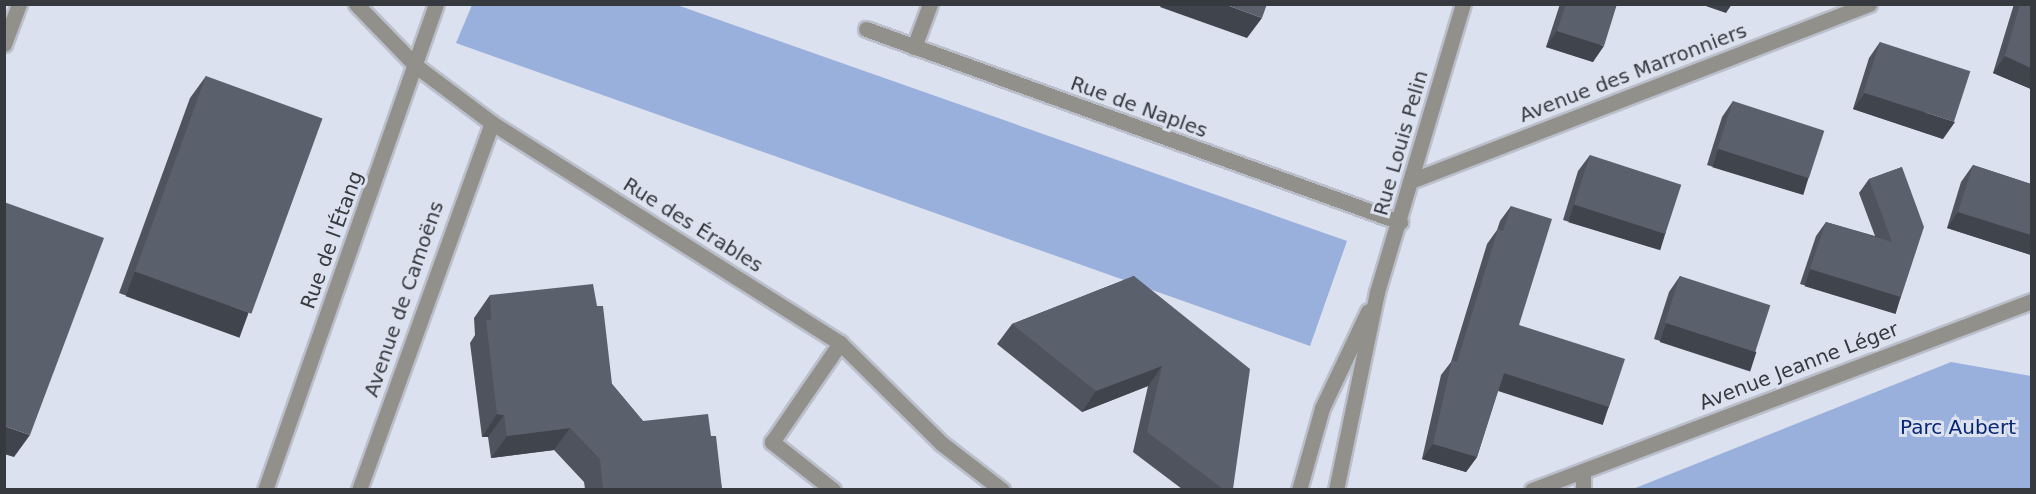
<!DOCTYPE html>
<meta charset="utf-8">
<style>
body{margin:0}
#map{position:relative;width:2036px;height:494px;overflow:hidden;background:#dbe1ee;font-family:"DejaVu Sans",sans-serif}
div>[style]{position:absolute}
.green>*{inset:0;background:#99afdc}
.roads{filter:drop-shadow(2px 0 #babfcb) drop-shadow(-2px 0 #babfcb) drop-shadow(0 2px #babfcb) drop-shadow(0 -2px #babfcb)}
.minor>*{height:15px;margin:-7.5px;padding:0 7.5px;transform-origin:7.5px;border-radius:7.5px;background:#92908a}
.wall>*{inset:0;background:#4e535d}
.shaded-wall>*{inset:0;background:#40444c;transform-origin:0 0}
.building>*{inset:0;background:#5b616c;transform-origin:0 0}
span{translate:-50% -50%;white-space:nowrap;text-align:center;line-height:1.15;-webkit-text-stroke:6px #dbe1ee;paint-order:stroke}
.street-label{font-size:20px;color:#36393e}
.park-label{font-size:20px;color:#072575}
.frame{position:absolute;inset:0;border:6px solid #36393e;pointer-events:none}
</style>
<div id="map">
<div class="green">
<div style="clip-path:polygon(472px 5px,677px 5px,1347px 241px,1310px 346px,456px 43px)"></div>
<div style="clip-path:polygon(1951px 362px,2031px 376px,2031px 489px,1633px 489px)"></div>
</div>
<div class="roads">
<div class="minor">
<div style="left:356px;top:4px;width:86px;rotate:45.9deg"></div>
<div style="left:416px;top:66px;width:95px;rotate:36.9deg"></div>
<div style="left:492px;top:123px;width:412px;rotate:32.3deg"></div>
<div style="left:840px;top:343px;width:142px;rotate:44.7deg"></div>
<div style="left:941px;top:443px;width:77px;rotate:37.6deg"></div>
<div style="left:866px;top:29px;width:568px;rotate:19.87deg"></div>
<div style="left:4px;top:44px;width:43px;rotate:-69.4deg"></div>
<div style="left:914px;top:47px;width:46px;rotate:-69.6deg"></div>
<div style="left:1413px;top:180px;width:489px;rotate:-21.1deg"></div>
<div style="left:265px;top:490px;width:515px;rotate:-70.62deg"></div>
<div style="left:359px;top:490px;width:390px;rotate:-70.1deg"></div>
<div style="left:833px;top:490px;width:78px;rotate:-141.8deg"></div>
<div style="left:772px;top:442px;width:120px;rotate:-55.5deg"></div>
<div style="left:1299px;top:490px;width:85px;rotate:-74.3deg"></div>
<div style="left:1322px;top:408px;width:107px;rotate:-64.6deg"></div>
<div style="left:1336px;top:490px;width:202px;rotate:-78.3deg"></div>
<div style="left:1377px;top:292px;width:301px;rotate:-73.4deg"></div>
<div style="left:1532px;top:490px;width:535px;rotate:-20.71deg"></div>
<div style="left:1583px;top:490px;width:19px;rotate:-90deg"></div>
</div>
</div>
<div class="wall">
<div style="clip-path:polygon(1560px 4px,1617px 4px,1593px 62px,1546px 47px)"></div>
<div style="clip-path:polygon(2014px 4px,2031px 4px,2031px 89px,1993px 73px)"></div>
<div style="clip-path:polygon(1880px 42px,1943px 139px,1853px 109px,1869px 58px)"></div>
<div style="clip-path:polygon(206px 76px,234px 335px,119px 293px,190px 98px)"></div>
<div style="clip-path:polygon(1733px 101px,1798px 193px,1707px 165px,1722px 117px)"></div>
<div style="clip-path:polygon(1590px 155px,1654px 248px,1563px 220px,1578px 171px)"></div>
<div style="clip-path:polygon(1973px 165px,2031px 184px,2031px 255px,1947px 228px,1961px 182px)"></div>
<div style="clip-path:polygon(1902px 167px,1901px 297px,1891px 312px,1800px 284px,1816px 236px,1826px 222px,1875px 236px,1859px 193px,1869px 179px)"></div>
<div style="clip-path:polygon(1511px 206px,1519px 325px,1609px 407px,1599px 422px,1498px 390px,1477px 457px,1466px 472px,1422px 459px,1441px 375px,1451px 362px,1487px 244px,1497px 230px,1500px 221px)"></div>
<div style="clip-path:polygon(1134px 276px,1233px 489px,1182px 489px,1133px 452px,1148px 386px,1082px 412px,997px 344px,1012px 324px)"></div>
<div style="clip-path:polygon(1680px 276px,1756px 352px,1745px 368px,1654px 339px,1669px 292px)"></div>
<div style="clip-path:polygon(490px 295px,612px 384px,643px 421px,711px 436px,722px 489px,585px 489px,584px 482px,554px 450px,491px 458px,488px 437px,482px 437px,470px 343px,475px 335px,474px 318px)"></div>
</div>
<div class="shaded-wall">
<div style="clip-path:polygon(1162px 4px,1224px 4px,1262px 18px,1247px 38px,1160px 7px)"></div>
<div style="clip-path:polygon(1700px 4px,1732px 4px,1726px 13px)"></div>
<div style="clip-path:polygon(1557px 31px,1604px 46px,1593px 62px,1546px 47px)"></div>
<div style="clip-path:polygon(2005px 56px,2031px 68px,2031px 89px,1993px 73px)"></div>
<div style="clip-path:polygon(1865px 93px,1955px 122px,1943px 139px,1853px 109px)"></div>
<div style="left:1718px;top:149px;width:95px;height:19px;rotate:17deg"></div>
<div style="left:1574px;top:204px;width:96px;height:19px;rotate:17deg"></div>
<div style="clip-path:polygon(1958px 212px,2031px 235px,2031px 255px,1947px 228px)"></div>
<div style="left:1810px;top:269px;width:95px;height:18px;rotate:17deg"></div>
<div style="left:135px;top:271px;width:121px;height:27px;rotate:20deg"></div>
<div style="left:1666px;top:323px;width:95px;height:20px;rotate:18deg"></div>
<div style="clip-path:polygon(1162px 366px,1148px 386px,1082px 412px,1096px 391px)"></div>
<div style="left:1504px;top:373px;width:110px;height:19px;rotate:18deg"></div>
<div style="clip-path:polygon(497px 414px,504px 415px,488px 437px,482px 437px)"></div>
<div style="clip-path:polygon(4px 426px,30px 435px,14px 457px,4px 454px)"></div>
<div style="clip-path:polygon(570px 428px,554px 450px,491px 458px,507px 436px)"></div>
<div style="clip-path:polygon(1433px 444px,1477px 457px,1466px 472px,1422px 459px)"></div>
</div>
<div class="building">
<div style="clip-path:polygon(1224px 4px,1267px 4px,1262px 18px)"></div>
<div style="clip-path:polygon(1566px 4px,1617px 4px,1604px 46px,1557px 31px)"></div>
<div style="clip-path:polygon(2020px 4px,2031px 4px,2031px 68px,2005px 56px)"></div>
<div style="left:1880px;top:42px;width:95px;height:53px;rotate:18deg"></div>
<div style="left:206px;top:76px;width:124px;height:208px;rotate:20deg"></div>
<div style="left:1733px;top:101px;width:96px;height:50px;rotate:18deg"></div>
<div style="left:1590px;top:155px;width:96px;height:52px;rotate:18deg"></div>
<div style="clip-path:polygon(1973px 165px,2031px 184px,2031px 235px,1958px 212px)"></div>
<div style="clip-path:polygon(1902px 167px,1924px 227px,1901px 297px,1810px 269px,1826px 222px,1892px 242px,1869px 179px)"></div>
<div style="clip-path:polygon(4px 202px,104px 238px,30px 435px,4px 426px)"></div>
<div style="clip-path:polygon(1511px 206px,1552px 219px,1519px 325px,1625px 359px,1609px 407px,1504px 373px,1477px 457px,1433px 444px,1452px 360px,1457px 362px,1498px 229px,1503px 231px)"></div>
<div style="clip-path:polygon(1134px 276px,1250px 369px,1233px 489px,1223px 489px,1147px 432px,1162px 366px,1096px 391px,1012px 324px)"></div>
<div style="left:1680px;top:276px;width:95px;height:49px;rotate:18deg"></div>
<div style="clip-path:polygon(593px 284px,597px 306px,603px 306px,612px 384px,643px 421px,708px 414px,711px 436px,716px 436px,722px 489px,603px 489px,600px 459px,570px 428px,507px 436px,504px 415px,497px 414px,486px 320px,491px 320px,490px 295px)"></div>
</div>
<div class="street-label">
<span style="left:1633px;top:73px;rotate:-21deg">Avenue des Marronniers</span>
<span style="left:1139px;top:107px;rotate:20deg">Rue de Naples</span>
<span style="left:1401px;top:143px;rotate:-74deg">Rue Louis Pelin</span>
<span style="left:693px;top:225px;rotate:32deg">Rue des Érables</span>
<span style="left:332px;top:240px;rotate:-70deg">Rue de l'Étang</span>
<span style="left:404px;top:299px;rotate:-71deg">Avenue de Camoëns</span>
<span style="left:1799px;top:366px;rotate:-21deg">Avenue Jeanne Léger</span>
</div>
<div class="park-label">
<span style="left:1958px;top:427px">Parc Aubert</span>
</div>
<div class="frame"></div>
</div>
